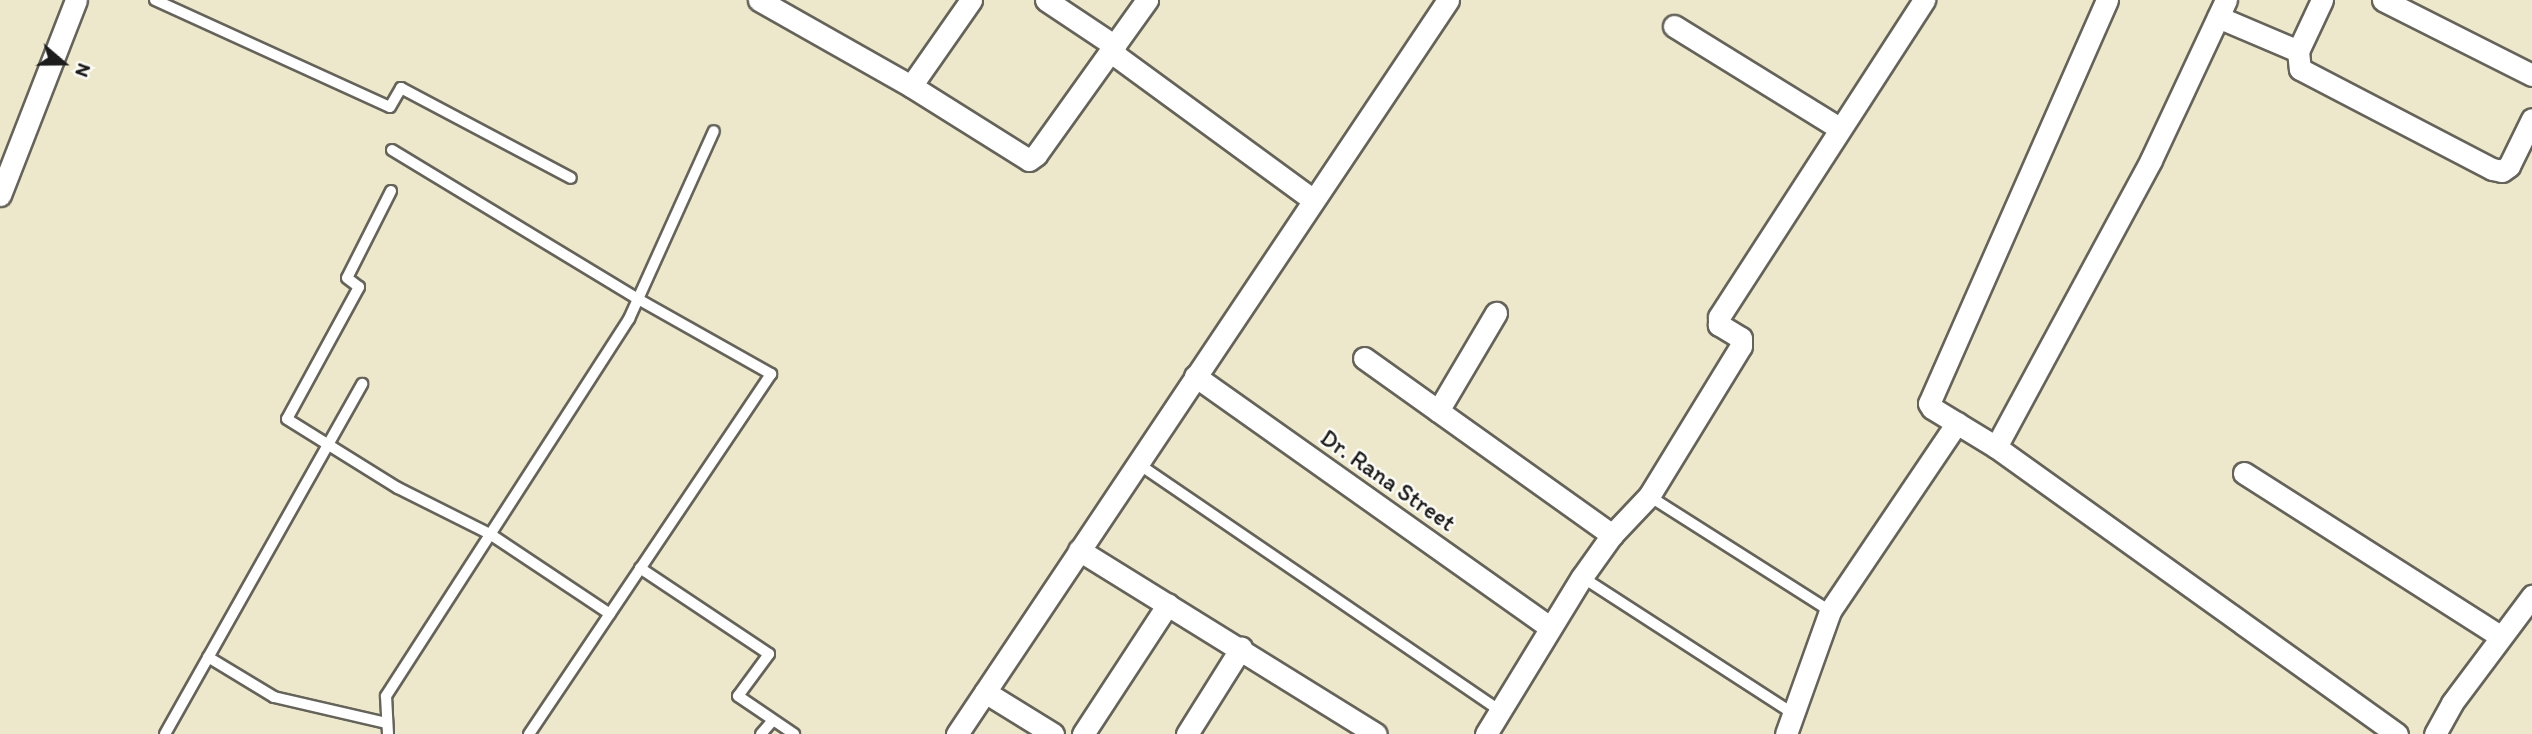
<!DOCTYPE html>
<style>
body{margin:0}
#map{position:relative;width:2532px;height:734px;overflow:hidden;background:#ede8cc;font-family:Itim,sans-serif}
div>[style]{position:absolute}
.roads{filter:drop-shadow(2px 0 #65635a) drop-shadow(-2px 0 #65635a) drop-shadow(0 2px #65635a) drop-shadow(0 -2px #65635a)}
.lane>*{height:10px;margin:-5px;padding:0 5px;transform-origin:5px;border-radius:5px;background:#fff}
.street>*{height:21px;margin:-10.5px;padding:0 10.5px;transform-origin:10.5px;border-radius:10.5px;background:#fff}
span{translate:-50% -50%;white-space:nowrap;text-align:center;line-height:1.15;-webkit-text-stroke:5px #fdfcf7;paint-order:stroke}
.street-label{font-size:24px;color:#1c1c1c}
.north{position:absolute;left:28px;top:28px;width:70px;height:70px;-webkit-text-stroke:5px #fdfcf7;paint-order:stroke;rotate:110deg;font-size:19px;font-weight:700;line-height:28px;text-align:center;color:#1c1c1c}
.north::after{content:'';display:block;margin:auto;width:24px;height:32px;background:#1c1c1c;clip-path:polygon(50% 0,100% 100%,50% 72%,0 100%)}
</style>
<div id="map">
<div class="roads">
<div class="lane">
<div style="left:155px;top:0;width:258px;rotate:24.5deg"></div>
<div style="left:390px;top:107px;width:22px;rotate:-60deg"></div>
<div style="left:401px;top:88px;width:192px;rotate:27.9deg"></div>
<div style="left:392px;top:150px;width:288px;rotate:31.2deg"></div>
<div style="left:638px;top:299px;width:153px;rotate:29.4deg"></div>
<div style="left:771px;top:374px;width:434px;rotate:123.9deg"></div>
<div style="left:391px;top:191px;width:97px;rotate:116.8deg"></div>
<div style="left:347px;top:278px;width:15px;rotate:37deg"></div>
<div style="left:359px;top:287px;width:150px;rotate:118.6deg"></div>
<div style="left:287px;top:419px;width:131px;rotate:31.9deg"></div>
<div style="left:398px;top:488px;width:103px;rotate:26.6deg"></div>
<div style="left:490px;top:534px;width:144px;rotate:33.7deg"></div>
<div style="left:1137px;top:463px;width:440px;rotate:34.3deg"></div>
<div style="left:1649px;top:496px;width:214px;rotate:32.4deg"></div>
<div style="left:640px;top:568px;width:155px;rotate:33.7deg"></div>
<div style="left:769px;top:654px;width:52px;rotate:126.4deg"></div>
<div style="left:738px;top:696px;width:68px;rotate:34.2deg"></div>
<div style="left:1582px;top:577px;width:249px;rotate:32.9deg"></div>
<div style="left:208px;top:657px;width:77px;rotate:31.2deg"></div>
<div style="left:274px;top:697px;width:116px;rotate:13deg"></div>
<div style="left:165px;top:734px;width:402px;rotate:-60.6deg"></div>
<div style="left:388px;top:734px;width:38px;rotate:-93deg"></div>
<div style="left:386px;top:696px;width:449px;rotate:-57.2deg"></div>
<div style="left:629px;top:319px;width:206px;rotate:-65.7deg"></div>
<div style="left:761px;top:734px;width:18px;rotate:-49deg"></div>
</div>
<div class="street">
<div style="left:759px;top:0;width:175px;rotate:29.5deg"></div>
<div style="left:911px;top:86px;width:139px;rotate:32.1deg"></div>
<div style="left:1029px;top:160px;width:9px;rotate:-36deg"></div>
<div style="left:1036px;top:155px;width:191px;rotate:-54.4deg"></div>
<div style="left:1046px;top:0;width:83px;rotate:33.7deg"></div>
<div style="left:2107px;top:0;width:441px;rotate:113.8deg"></div>
<div style="left:1929px;top:403px;width:6px;rotate:59deg"></div>
<div style="left:1932px;top:408px;width:75px;rotate:31.4deg"></div>
<div style="left:1996px;top:447px;width:493px;rotate:35.6deg"></div>
<div style="left:2322px;top:0;width:56px;rotate:115.2deg"></div>
<div style="left:2298px;top:51px;width:18px;rotate:84deg"></div>
<div style="left:2300px;top:69px;width:216px;rotate:27.5deg"></div>
<div style="left:2492px;top:169px;width:10px;rotate:11deg"></div>
<div style="left:2502px;top:171px;width:9px;rotate:-36deg"></div>
<div style="left:2509px;top:166px;width:52px;rotate:-63.9deg"></div>
<div style="left:2383px;top:0;width:167px;rotate:26.7deg"></div>
<div style="left:2218px;top:17px;width:87px;rotate:23deg"></div>
<div style="left:1674px;top:26px;width:194px;rotate:31.7deg"></div>
<div style="left:1111px;top:52px;width:249px;rotate:36.2deg"></div>
<div style="left:911px;top:86px;width:105px;rotate:-55.1deg"></div>
<div style="left:0;top:195px;width:209px;rotate:-68.7deg"></div>
<div style="left:1364px;top:358px;width:305px;rotate:35.5deg"></div>
<div style="left:1195px;top:376px;width:435px;rotate:35.3deg"></div>
<div style="left:1438px;top:411px;width:114px;rotate:-59.4deg"></div>
<div style="left:1996px;top:447px;width:326px;rotate:-61.6deg"></div>
<div style="left:2151px;top:160px;width:177px;rotate:-64.9deg"></div>
<div style="left:2244px;top:473px;width:303px;rotate:32.5deg"></div>
<div style="left:1079px;top:550px;width:349px;rotate:31.8deg"></div>
<div style="left:985px;top:692px;width:80px;rotate:31.7deg"></div>
<div style="left:957px;top:734px;width:883px;rotate:-56.22deg"></div>
<div style="left:1083px;top:734px;width:155px;rotate:-56.8deg"></div>
<div style="left:1187px;top:734px;width:102px;rotate:-57.9deg"></div>
<div style="left:1486px;top:734px;width:184px;rotate:-58.6deg"></div>
<div style="left:1582px;top:577px;width:52px;rotate:-54.5deg"></div>
<div style="left:1612px;top:535px;width:54px;rotate:-46.5deg"></div>
<div style="left:1649px;top:496px;width:176px;rotate:-58.5deg"></div>
<div style="left:1741px;top:346px;width:8px;rotate:-90deg"></div>
<div style="left:1741px;top:338px;width:26px;rotate:-149deg"></div>
<div style="left:1719px;top:325px;width:8px;rotate:-90deg"></div>
<div style="left:1719px;top:317px;width:378px;rotate:-57.1deg"></div>
<div style="left:1786px;top:734px;width:131px;rotate:-70.3deg"></div>
<div style="left:1830px;top:611px;width:227px;rotate:-56deg"></div>
<div style="left:2435px;top:734px;width:35px;rotate:-61deg"></div>
<div style="left:2452px;top:703px;width:134px;rotate:-53.2deg"></div>
</div>
</div>
<div class="street-label">
<span style="left:1388px;top:480px;rotate:35deg">Dr. Rana Street</span>
</div>
<div class="north">N</div>
</div>
